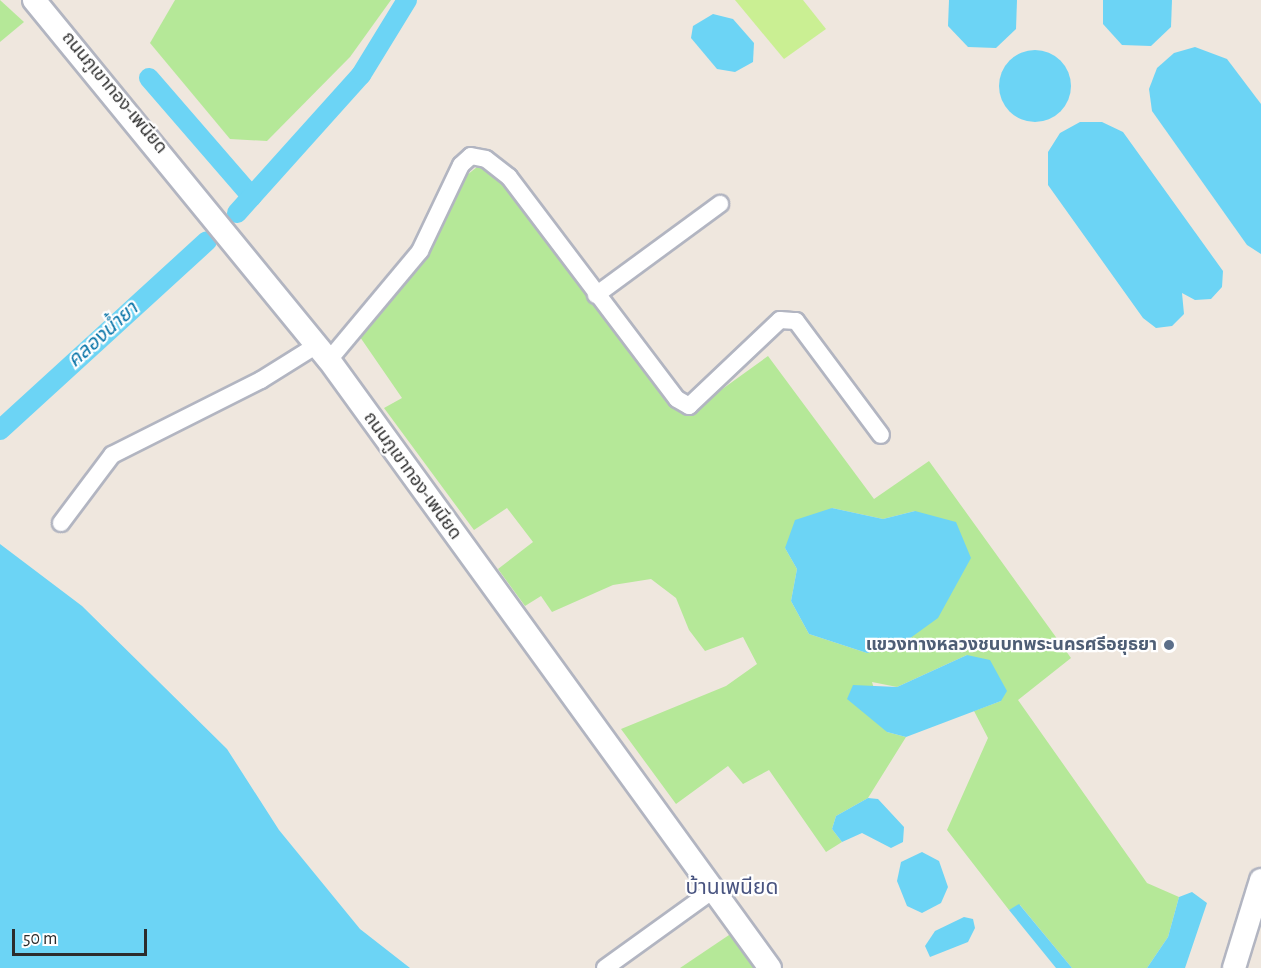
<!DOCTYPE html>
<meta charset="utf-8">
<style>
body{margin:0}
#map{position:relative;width:1261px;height:968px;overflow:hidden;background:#efe7de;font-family:"Alegreya Sans","Noto Sans Thai",sans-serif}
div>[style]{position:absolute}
.green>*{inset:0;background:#b5e898}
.pitch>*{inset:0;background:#caef93}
.water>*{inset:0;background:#6cd4f5}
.round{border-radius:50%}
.canal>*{height:20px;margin:-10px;padding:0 10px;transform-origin:10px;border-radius:10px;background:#6cd4f5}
.roads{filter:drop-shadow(2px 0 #b2b5c1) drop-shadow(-2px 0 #b2b5c1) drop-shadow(0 2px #b2b5c1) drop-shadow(0 -2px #b2b5c1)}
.street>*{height:16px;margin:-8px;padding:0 8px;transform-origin:8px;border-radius:8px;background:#fff}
.secondary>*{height:22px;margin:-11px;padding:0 11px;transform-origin:11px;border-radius:11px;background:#fff}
.dots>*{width:16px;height:16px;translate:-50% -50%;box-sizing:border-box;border:3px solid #fff;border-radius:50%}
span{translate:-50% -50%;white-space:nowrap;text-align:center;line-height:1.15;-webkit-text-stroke:4.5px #fff;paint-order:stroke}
.street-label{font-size:18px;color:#2c2c2c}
.service-label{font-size:18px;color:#4e5e75;font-weight:700}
.right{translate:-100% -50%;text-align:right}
.water-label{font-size:20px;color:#0673a7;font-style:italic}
.quarter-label{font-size:21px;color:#495480}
.scale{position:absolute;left:12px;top:929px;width:135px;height:27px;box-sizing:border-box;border:3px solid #2c2c2c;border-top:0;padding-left:8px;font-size:18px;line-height:21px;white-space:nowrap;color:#2c2c2c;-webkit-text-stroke:4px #fff;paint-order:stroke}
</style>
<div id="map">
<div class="green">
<div style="clip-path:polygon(0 0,24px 22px,0 42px)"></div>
<div style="clip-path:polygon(175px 0,391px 0,350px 57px,267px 141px,230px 139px,150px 43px)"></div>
<div style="clip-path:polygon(evenodd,477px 167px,489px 169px,506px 186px,634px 359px,689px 413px,768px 356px,874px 499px,929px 461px,1071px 658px,1018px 700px,1147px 883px,1179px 897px,1168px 937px,1147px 968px,1072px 968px,1020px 905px,1009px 910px,947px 830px,988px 738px,974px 711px,1001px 701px,967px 655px,897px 687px,872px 682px,887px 732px,906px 737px,868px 798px,836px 816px,832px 829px,842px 842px,826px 852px,769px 770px,743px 784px,728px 766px,676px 804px,621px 729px,726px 686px,757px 664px,743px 637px,705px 651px,689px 630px,676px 598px,651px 579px,613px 585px,552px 612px,541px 596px,525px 606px,498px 569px,533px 542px,507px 508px,474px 530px,384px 408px,402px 398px,360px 337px,428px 253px,467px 175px,477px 167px,832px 508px,883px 519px,915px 511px,902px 644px,867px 653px,809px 634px,791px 601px,797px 569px,785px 548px,832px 508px)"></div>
<div style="clip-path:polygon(732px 933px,758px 968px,680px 968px)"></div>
</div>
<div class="pitch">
<div style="clip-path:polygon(735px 0,803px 0,826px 29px,784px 59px)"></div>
</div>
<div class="water">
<div style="clip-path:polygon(949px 0,1017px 0,1016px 29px,996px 48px,968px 47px,948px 26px)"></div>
<div style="clip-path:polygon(1103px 0,1172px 0,1171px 27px,1151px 46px,1122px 45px,1103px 24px)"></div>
<div style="clip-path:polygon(713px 14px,733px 19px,754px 43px,753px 62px,735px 72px,717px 69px,691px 38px,693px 26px)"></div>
<div style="clip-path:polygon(1195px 47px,1227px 59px,1261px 104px,1261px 254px,1247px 245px,1152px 111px,1149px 89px,1157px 68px,1174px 53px)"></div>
<div class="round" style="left:999px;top:50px;width:72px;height:72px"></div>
<div style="clip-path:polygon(1080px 122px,1102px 122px,1123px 132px,1223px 271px,1222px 287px,1211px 299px,1195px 300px,1182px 293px,1184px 314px,1172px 326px,1156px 328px,1143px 318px,1048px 185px,1048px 152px,1060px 133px)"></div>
<div style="clip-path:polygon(832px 508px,883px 519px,915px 511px,956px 522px,971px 558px,938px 618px,902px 644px,867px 653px,809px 634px,791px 601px,797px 569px,785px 548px,795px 520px)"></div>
<div style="clip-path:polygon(0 544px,82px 606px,227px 749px,279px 830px,360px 929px,410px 968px,0 968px)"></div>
<div style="clip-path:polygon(967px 655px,990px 660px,1007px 691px,1001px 701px,906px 737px,887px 732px,847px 699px,853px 685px,897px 687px)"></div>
<div style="clip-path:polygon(868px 798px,878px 799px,904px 827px,903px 842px,891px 848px,862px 833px,842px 842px,832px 829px,836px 816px)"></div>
<div style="clip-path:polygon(922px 852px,939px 861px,948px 887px,941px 903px,922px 913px,907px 906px,897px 881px,901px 862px)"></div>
<div style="clip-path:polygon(1192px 892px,1207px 903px,1185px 968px,1147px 968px,1168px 937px,1179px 897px)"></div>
<div style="clip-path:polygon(1019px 904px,1072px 968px,1056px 968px,1009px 910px)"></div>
<div style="clip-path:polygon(964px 917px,973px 919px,975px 928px,968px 942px,930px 957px,925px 946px,935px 931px)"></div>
</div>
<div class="canal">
<div style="left:149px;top:78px;width:157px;rotate:49.1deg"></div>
<div style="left:237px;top:213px;width:186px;rotate:-48.1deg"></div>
<div style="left:361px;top:75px;width:88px;rotate:-58.5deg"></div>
<div style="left:0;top:430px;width:280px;rotate:-42.4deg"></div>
</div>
<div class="roads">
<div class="street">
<div style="left:596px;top:295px;width:154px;rotate:-36.3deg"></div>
<div style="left:329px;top:360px;width:142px;rotate:-50.1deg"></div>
<div style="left:420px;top:251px;width:95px;rotate:-64.5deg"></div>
<div style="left:461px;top:165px;width:13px;rotate:-42deg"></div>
<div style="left:471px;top:156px;width:15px;rotate:11deg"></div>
<div style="left:486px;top:159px;width:29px;rotate:38deg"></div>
<div style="left:509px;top:177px;width:278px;rotate:52.9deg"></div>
<div style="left:677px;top:399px;width:14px;rotate:30deg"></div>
<div style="left:689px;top:406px;width:125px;rotate:-43.4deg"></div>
<div style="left:780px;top:320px;width:16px;rotate:4deg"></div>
<div style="left:796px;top:321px;width:142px;rotate:53.3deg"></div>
<div style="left:61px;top:523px;width:85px;rotate:-53.1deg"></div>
<div style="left:112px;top:455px;width:167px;rotate:-26.7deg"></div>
<div style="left:261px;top:380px;width:66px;rotate:-32deg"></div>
<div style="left:605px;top:968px;width:133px;rotate:-35.8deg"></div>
</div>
<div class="secondary">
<div style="left:34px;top:0;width:465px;rotate:50.7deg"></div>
<div style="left:329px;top:360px;width:751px;rotate:54.05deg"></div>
<div style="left:1234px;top:968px;width:92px;rotate:-72.9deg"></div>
</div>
</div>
<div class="dots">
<div style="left:1169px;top:645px;background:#5c6f8a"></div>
</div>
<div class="street-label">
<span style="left:114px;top:93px;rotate:50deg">ถนนภูเขาทอง-เพนียด</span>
<span style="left:412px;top:476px;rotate:54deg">ถนนภูเขาทอง-เพนียด</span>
</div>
<div class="service-label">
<span class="right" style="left:1157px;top:645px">แขวงทางหลวงชนบทพระนครศรีอยุธยา</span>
</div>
<div class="water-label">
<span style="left:103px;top:335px;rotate:-42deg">คลองน้ำยา</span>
</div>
<div class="quarter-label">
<span style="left:732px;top:888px">บ้านเพนียด</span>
</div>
<div class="scale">50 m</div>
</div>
